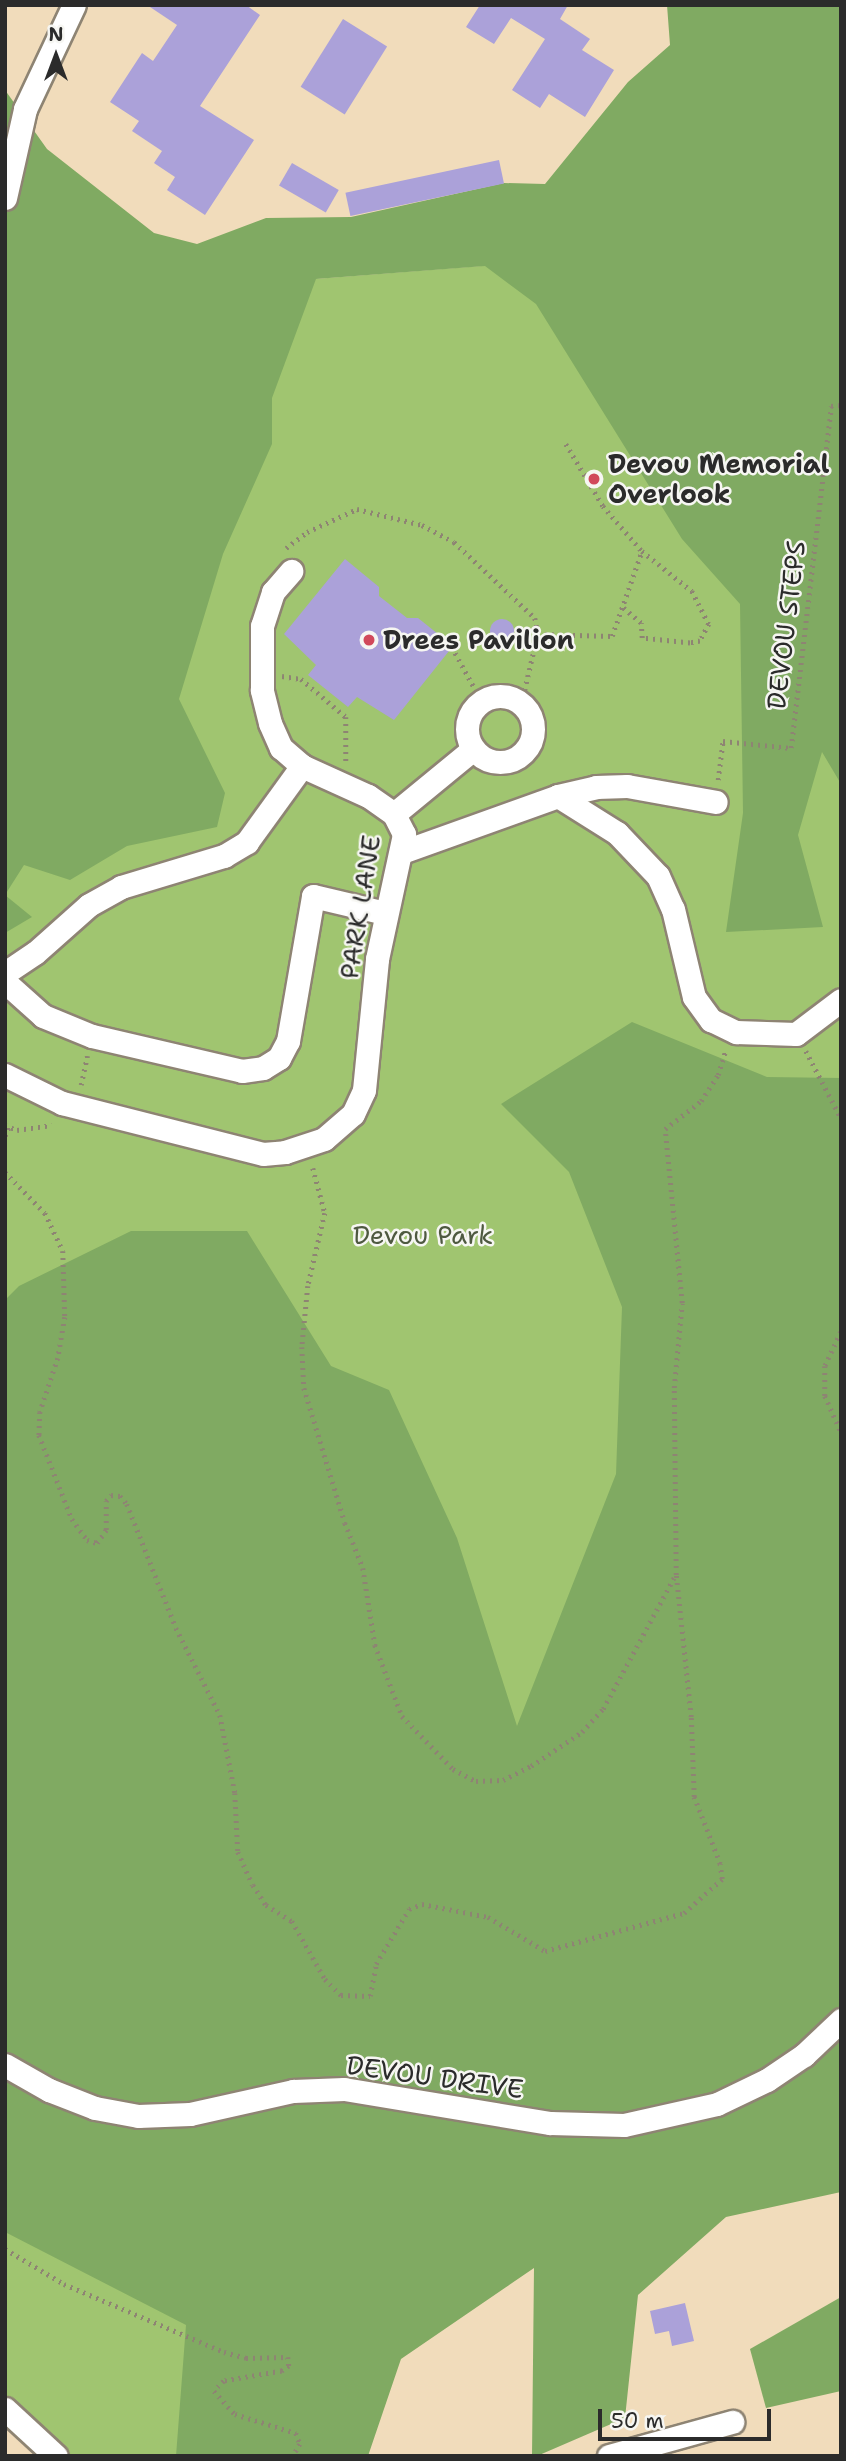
<!DOCTYPE html>
<style>
body{margin:0}
#map{position:relative;width:846px;height:2461px;overflow:hidden;background:#f1dcbb;font-family:"Shantell Sans",sans-serif}
div>[style]{position:absolute}
.green>*{inset:0;background:#a0c570}
.forest>*{inset:0;background:#80aa62}
.building>*{inset:0;background:#aba1d9;transform-origin:0 0}
.round{border-radius:50%}
.path>*{height:4.5px;margin-top:-2.25px;transform-origin:0;background:repeating-linear-gradient(90deg,#8e8473 0 2px,transparent 0 7px)}
.roads{filter:drop-shadow(2px 0 #8e8473) drop-shadow(-2px 0 #8e8473) drop-shadow(0 2px #8e8473) drop-shadow(0 -2px #8e8473)}
.minor>*{height:23px;margin:-11.5px;padding:0 11.5px;transform-origin:11.5px;border-radius:11.5px;background:#fff}
.minor>.ring{margin:-11.5px;padding:0;box-sizing:content-box;background:none;border:23px solid #fff;border-radius:50%}
.dots>*{width:19px;height:19px;translate:-50% -50%;box-sizing:border-box;border:4px solid #f6f6f2;border-radius:50%}
span{translate:-50% -50%;white-space:nowrap;text-align:center;line-height:1.15;-webkit-text-stroke:5px #f6f6f2;paint-order:stroke}
.poi-label{font-size:26px;color:#2b2b2b;font-weight:700}
.left{translate:0 -50%;text-align:left}
.street-label{font-size:26px;color:#2b2b2b}
.park-label{font-size:26px;color:#4e5940}
.frame{position:absolute;inset:0;border:7px solid #2b2b2b;pointer-events:none}
.north{position:absolute;left:21px;top:21px;width:70px;height:70px;-webkit-text-stroke:5px #f6f6f2;paint-order:stroke;rotate:0deg;font-size:19px;font-weight:700;line-height:28px;text-align:center;color:#2b2b2b}
.north::after{content:'';display:block;margin:auto;width:24px;height:32px;background:#2b2b2b;clip-path:polygon(50% 0,100% 100%,50% 72%,0 100%)}
.scale{position:absolute;left:598px;top:2409px;width:173px;height:32px;box-sizing:border-box;border:4px solid #2b2b2b;border-top:0;padding-left:9px;font-size:21px;line-height:24px;white-space:nowrap;color:#2b2b2b;-webkit-text-stroke:5px #f6f6f2;paint-order:stroke}
</style>
<div id="map">
<div class="green">
<div style="clip-path:polygon(841px 238px,841px 2166px,533px 2261px,215px 2456px,56px 2456px,5px 2409px,5px 303px)"></div>
</div>
<div class="forest">
<div style="clip-path:polygon(667px 5px,841px 5px,841px 784px,822px 752px,798px 835px,823px 927px,726px 932px,743px 813px,740px 604px,682px 539px,536px 304px,485px 266px,316px 279px,272px 398px,272px 444px,223px 554px,179px 699px,225px 793px,217px 827px,127px 846px,70px 880px,24px 865px,5px 895px,5px 90px,47px 149px,154px 233px,197px 244px,266px 218px,351px 217px,504px 183px,545px 184px,628px 82px,670px 45px)"></div>
<div style="clip-path:polygon(5px 895px,32px 917px,5px 933px)"></div>
<div style="clip-path:polygon(632px 1022px,767px 1077px,841px 1078px,841px 2192px,726px 2217px,638px 2295px,625px 2418px,537px 2456px,532px 2456px,534px 2268px,401px 2359px,368px 2456px,176px 2456px,186px 2325px,5px 2232px,5px 1300px,19px 1286px,131px 1231px,247px 1231px,331px 1366px,389px 1390px,457px 1538px,517px 1726px,616px 1474px,622px 1307px,569px 1172px,501px 1104px)"></div>
<div style="clip-path:polygon(841px 2297px,841px 2391px,766px 2408px,750px 2349px)"></div>
</div>
<div class="building">
<div style="clip-path:polygon(147px 5px,246px 5px,260px 15px,200px 106px,254px 140px,205px 215px,167px 190px,175px 177px,154px 163px,162px 151px,132px 131px,139px 121px,110px 102px,142px 53px,153px 61px,177px 25px)"></div>
<div style="clip-path:polygon(480px 5px,568px 5px,560px 19px,590px 39px,582px 50px,614px 70px,585px 117px,549px 94px,540px 108px,512px 90px,545px 39px,511px 18px,494px 44px,466px 27px)"></div>
<div style="left:343px;top:19px;width:52px;height:80px;rotate:32deg"></div>
<div style="left:499px;top:160px;width:24px;height:157px;rotate:78deg"></div>
<div style="left:292px;top:163px;width:54px;height:26px;rotate:30deg"></div>
<div style="clip-path:polygon(345px 559px,379px 587px,379px 596px,407px 618px,418px 618px,453px 646px,394px 720px,357px 697px,348px 707px,308px 675px,316px 665px,284px 634px)"></div>
<div class="round" style="left:490px;top:619px;width:24px;height:24px"></div>
<div style="clip-path:polygon(685px 2303px,694px 2341px,672px 2346px,669px 2331px,655px 2334px,650px 2311px)"></div>
</div>
<div class="path">
<div style="left:566px;top:444px;width:72px;rotate:59.2deg"></div>
<div style="left:603px;top:506px;width:60px;rotate:49.1deg"></div>
<div style="left:642px;top:551px;width:64px;rotate:38.7deg"></div>
<div style="left:692px;top:591px;width:37px;rotate:63deg"></div>
<div style="left:709px;top:624px;width:19px;rotate:118deg"></div>
<div style="left:700px;top:641px;width:10px;rotate:169deg"></div>
<div style="left:690px;top:643px;width:48px;rotate:-174.1deg"></div>
<div style="left:642px;top:638px;width:15px;rotate:-94deg"></div>
<div style="left:641px;top:623px;width:25px;rotate:-140deg"></div>
<div style="left:286px;top:548px;width:26px;rotate:-37deg"></div>
<div style="left:307px;top:532px;width:55px;rotate:-24.7deg"></div>
<div style="left:357px;top:509px;width:67px;rotate:13.8deg"></div>
<div style="left:422px;top:525px;width:36px;rotate:28deg"></div>
<div style="left:454px;top:542px;width:111px;rotate:43.2deg"></div>
<div style="left:535px;top:618px;width:16px;rotate:79deg"></div>
<div style="left:538px;top:634px;width:71px;rotate:103.1deg"></div>
<div style="left:538px;top:634px;width:74px;rotate:1.5deg"></div>
<div style="left:612px;top:636px;width:90px;rotate:-70.6deg"></div>
<div style="left:452px;top:647px;width:46px;rotate:61.2deg"></div>
<div style="left:282px;top:676px;width:19px;rotate:9deg"></div>
<div style="left:301px;top:679px;width:59px;rotate:40.2deg"></div>
<div style="left:346px;top:717px;width:45px;rotate:90deg"></div>
<div style="left:718px;top:780px;width:39px;rotate:-83deg"></div>
<div style="left:723px;top:741px;width:68px;rotate:5.9deg"></div>
<div style="left:791px;top:748px;width:344px;rotate:-83.3deg"></div>
<div style="left:831px;top:406px;width:10px;rotate:-6deg"></div>
<div style="left:806px;top:1051px;width:76px;rotate:62.4deg"></div>
<div style="left:81px;top:1085px;width:30px;rotate:-78deg"></div>
<div style="left:5px;top:1125px;width:13px;rotate:23deg"></div>
<div style="left:17px;top:1130px;width:35px;rotate:-8deg"></div>
<div style="left:5px;top:1136px;width:11px;rotate:-68deg"></div>
<div style="left:313px;top:1168px;width:47px;rotate:75.1deg"></div>
<div style="left:325px;top:1213px;width:75px;rotate:103.1deg"></div>
<div style="left:308px;top:1286px;width:61px;rotate:95.6deg"></div>
<div style="left:302px;top:1347px;width:41px;rotate:87.2deg"></div>
<div style="left:304px;top:1388px;width:141px;rotate:73.1deg"></div>
<div style="left:345px;top:1523px;width:48px;rotate:68.2deg"></div>
<div style="left:363px;top:1568px;width:78px;rotate:81.1deg"></div>
<div style="left:375px;top:1645px;width:76px;rotate:69.2deg"></div>
<div style="left:402px;top:1716px;width:74px;rotate:46.1deg"></div>
<div style="left:453px;top:1769px;width:26px;rotate:28deg"></div>
<div style="left:476px;top:1781px;width:27px;rotate:-2deg"></div>
<div style="left:503px;top:1780px;width:31px;rotate:-27deg"></div>
<div style="left:531px;top:1766px;width:61px;rotate:-33.7deg"></div>
<div style="left:582px;top:1732px;width:31px;rotate:-48deg"></div>
<div style="left:603px;top:1709px;width:151px;rotate:-61.6deg"></div>
<div style="left:5px;top:1172px;width:57px;rotate:45.7deg"></div>
<div style="left:45px;top:1213px;width:42px;rotate:64.7deg"></div>
<div style="left:63px;top:1251px;width:66px;rotate:88.3deg"></div>
<div style="left:65px;top:1317px;width:42px;rotate:99.7deg"></div>
<div style="left:58px;top:1358px;width:57px;rotate:108.4deg"></div>
<div style="left:40px;top:1412px;width:23px;rotate:92deg"></div>
<div style="left:39px;top:1435px;width:90px;rotate:68.6deg"></div>
<div style="left:72px;top:1519px;width:26px;rotate:54deg"></div>
<div style="left:87px;top:1540px;width:10px;rotate:17deg"></div>
<div style="left:97px;top:1543px;width:16px;rotate:-55deg"></div>
<div style="left:106px;top:1530px;width:29px;rotate:-90deg"></div>
<div style="left:106px;top:1501px;width:8px;rotate:-50deg"></div>
<div style="left:111px;top:1495px;width:9px;rotate:6deg"></div>
<div style="left:120px;top:1496px;width:11px;rotate:49deg"></div>
<div style="left:127px;top:1504px;width:133px;rotate:68.4deg"></div>
<div style="left:176px;top:1628px;width:97px;rotate:63.2deg"></div>
<div style="left:220px;top:1715px;width:79px;rotate:79.1deg"></div>
<div style="left:235px;top:1793px;width:59px;rotate:87.1deg"></div>
<div style="left:238px;top:1852px;width:36px;rotate:66deg"></div>
<div style="left:253px;top:1885px;width:24px;rotate:57deg"></div>
<div style="left:266px;top:1905px;width:31px;rotate:32deg"></div>
<div style="left:292px;top:1921px;width:67px;rotate:60.4deg"></div>
<div style="left:325px;top:1979px;width:23px;rotate:45deg"></div>
<div style="left:341px;top:1995px;width:29px;rotate:2deg"></div>
<div style="left:370px;top:1996px;width:33px;rotate:-79deg"></div>
<div style="left:376px;top:1964px;width:64px;rotate:-59deg"></div>
<div style="left:409px;top:1909px;width:14px;rotate:-21deg"></div>
<div style="left:422px;top:1904px;width:67px;rotate:11.1deg"></div>
<div style="left:488px;top:1917px;width:66px;rotate:30.8deg"></div>
<div style="left:545px;top:1951px;width:144px;rotate:-15.3deg"></div>
<div style="left:684px;top:1913px;width:51px;rotate:-41.8deg"></div>
<div style="left:722px;top:1879px;width:15px;rotate:-98deg"></div>
<div style="left:720px;top:1864px;width:72px;rotate:-111.2deg"></div>
<div style="left:694px;top:1797px;width:80px;rotate:-92.1deg"></div>
<div style="left:691px;top:1717px;width:143px;rotate:-96deg"></div>
<div style="left:676px;top:1575px;width:187px;rotate:-90.6deg"></div>
<div style="left:674px;top:1388px;width:85px;rotate:-84.6deg"></div>
<div style="left:682px;top:1303px;width:175px;rotate:-95.6deg"></div>
<div style="left:665px;top:1129px;width:46px;rotate:-37.9deg"></div>
<div style="left:701px;top:1101px;width:31px;rotate:-57deg"></div>
<div style="left:718px;top:1075px;width:24px;rotate:-73deg"></div>
<div style="left:841px;top:1332px;width:38px;rotate:115deg"></div>
<div style="left:825px;top:1366px;width:30px;rotate:90deg"></div>
<div style="left:825px;top:1396px;width:39px;rotate:66deg"></div>
<div style="left:5px;top:2249px;width:69px;rotate:30.7deg"></div>
<div style="left:64px;top:2284px;width:174px;rotate:23deg"></div>
<div style="left:224px;top:2352px;width:23px;rotate:15deg"></div>
<div style="left:246px;top:2358px;width:42px;rotate:-1.4deg"></div>
<div style="left:288px;top:2357px;width:9px;rotate:84deg"></div>
<div style="left:289px;top:2366px;width:9px;rotate:144deg"></div>
<div style="left:282px;top:2371px;width:59px;rotate:170.2deg"></div>
<div style="left:224px;top:2381px;width:14px;rotate:135deg"></div>
<div style="left:214px;top:2391px;width:31px;rotate:48deg"></div>
<div style="left:235px;top:2414px;width:64px;rotate:17.3deg"></div>
<div style="left:296px;top:2433px;width:12px;rotate:70deg"></div>
<div style="left:300px;top:2444px;width:14px;rotate:120deg"></div>
</div>
<div class="roads">
<div class="minor">
<div style="left:5px;top:198px;width:91px;rotate:-77.3deg"></div>
<div style="left:25px;top:109px;width:115px;rotate:-64.8deg"></div>
<div class="ring" style="left:467px;top:696px;width:43px;height:43px"></div>
<div style="left:558px;top:796px;width:70px;rotate:32.1deg"></div>
<div style="left:617px;top:833px;width:59px;rotate:46.4deg"></div>
<div style="left:658px;top:876px;width:36px;rotate:66deg"></div>
<div style="left:673px;top:909px;width:90px;rotate:76.6deg"></div>
<div style="left:694px;top:997px;width:29px;rotate:54deg"></div>
<div style="left:711px;top:1020px;width:28px;rotate:26deg"></div>
<div style="left:736px;top:1032px;width:60px;rotate:1.9deg"></div>
<div style="left:796px;top:1034px;width:56px;rotate:-37.1deg"></div>
<div style="left:394px;top:814px;width:102px;rotate:-39.4deg"></div>
<div style="left:402px;top:852px;width:166px;rotate:-19.7deg"></div>
<div style="left:558px;top:796px;width:39px;rotate:-13deg"></div>
<div style="left:596px;top:787px;width:31px;rotate:-2deg"></div>
<div style="left:627px;top:786px;width:90px;rotate:10.2deg"></div>
<div style="left:5px;top:973px;width:36px;rotate:-34deg"></div>
<div style="left:35px;top:953px;width:72px;rotate:-41.6deg"></div>
<div style="left:89px;top:905px;width:37px;rotate:-29deg"></div>
<div style="left:121px;top:887px;width:108px;rotate:-16.8deg"></div>
<div style="left:224px;top:856px;width:27px;rotate:-31deg"></div>
<div style="left:247px;top:842px;width:94px;rotate:-54.1deg"></div>
<div style="left:5px;top:982px;width:51px;rotate:41.8deg"></div>
<div style="left:43px;top:1016px;width:53px;rotate:22.2deg"></div>
<div style="left:92px;top:1036px;width:154px;rotate:13.1deg"></div>
<div style="left:242px;top:1071px;width:21px;rotate:-8deg"></div>
<div style="left:263px;top:1068px;width:19px;rotate:-32deg"></div>
<div style="left:279px;top:1058px;width:19px;rotate:-62deg"></div>
<div style="left:288px;top:1041px;width:147px;rotate:-80.2deg"></div>
<div style="left:313px;top:896px;width:74px;rotate:13.3deg"></div>
<div style="left:5px;top:1075px;width:64px;rotate:26.2deg"></div>
<div style="left:62px;top:1103px;width:207px;rotate:14.2deg"></div>
<div style="left:263px;top:1154px;width:22px;rotate:-5deg"></div>
<div style="left:285px;top:1152px;width:41px;rotate:-18.4deg"></div>
<div style="left:324px;top:1139px;width:38px;rotate:-41deg"></div>
<div style="left:353px;top:1114px;width:26px;rotate:-65deg"></div>
<div style="left:364px;top:1090px;width:132px;rotate:-84.3deg"></div>
<div style="left:377px;top:959px;width:128px;rotate:-77.8deg"></div>
<div style="left:404px;top:834px;width:22px;rotate:-117deg"></div>
<div style="left:394px;top:814px;width:32px;rotate:-145deg"></div>
<div style="left:368px;top:796px;width:72px;rotate:-155.6deg"></div>
<div style="left:302px;top:766px;width:28px;rotate:-139deg"></div>
<div style="left:281px;top:748px;width:27px;rotate:-114deg"></div>
<div style="left:270px;top:723px;width:34px;rotate:-104deg"></div>
<div style="left:262px;top:690px;width:64px;rotate:-90deg"></div>
<div style="left:262px;top:626px;width:36px;rotate:-72deg"></div>
<div style="left:273px;top:592px;width:28px;rotate:-49deg"></div>
<div style="left:5px;top:2065px;width:51px;rotate:29.6deg"></div>
<div style="left:49px;top:2090px;width:49px;rotate:21.4deg"></div>
<div style="left:95px;top:2108px;width:44px;rotate:10.5deg"></div>
<div style="left:138px;top:2116px;width:52px;rotate:-2.2deg"></div>
<div style="left:190px;top:2114px;width:106px;rotate:-12.6deg"></div>
<div style="left:293px;top:2091px;width:51px;rotate:-2.2deg"></div>
<div style="left:344px;top:2089px;width:209px;rotate:9.4deg"></div>
<div style="left:550px;top:2123px;width:74px;rotate:1.5deg"></div>
<div style="left:624px;top:2125px;width:95px;rotate:-12.7deg"></div>
<div style="left:717px;top:2104px;width:55px;rotate:-25.6deg"></div>
<div style="left:767px;top:2080px;width:45px;rotate:-34deg"></div>
<div style="left:804px;top:2055px;width:51px;rotate:-43.4deg"></div>
<div style="left:5px;top:2409px;width:69px;rotate:42.7deg"></div>
<div style="left:609px;top:2456px;width:128px;rotate:-15.5deg"></div>
</div>
</div>
<div class="dots">
<div style="left:594px;top:479px;background:#d1495b"></div>
<div style="left:369px;top:640px;background:#d1495b"></div>
</div>
<div class="poi-label">
<span class="left" style="left:608px;top:479px">Devou Memorial<br>Overlook</span>
<span class="left" style="left:383px;top:640px">Drees Pavilion</span>
</div>
<div class="street-label">
<span style="left:786px;top:625px;rotate:-83deg">DEVOU STEPS</span>
<span style="left:360px;top:907px;rotate:-81deg">PARK LANE</span>
<span style="left:435px;top:2077px;rotate:8deg">DEVOU DRIVE</span>
</div>
<div class="park-label">
<span style="left:423px;top:1235px">Devou Park</span>
</div>
<div class="frame"></div>
<div class="north">N</div>
<div class="scale">50 m</div>
</div>
